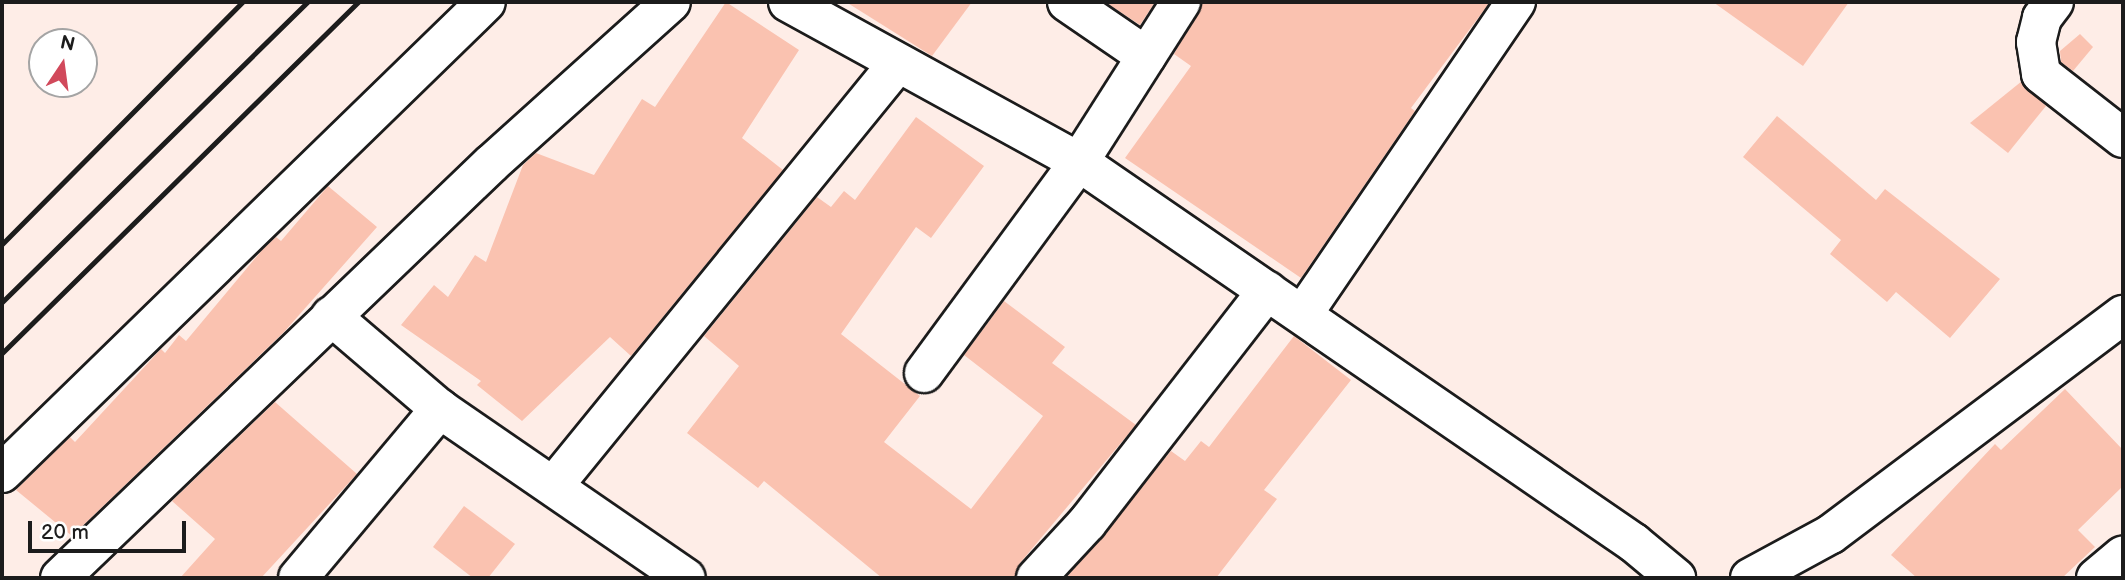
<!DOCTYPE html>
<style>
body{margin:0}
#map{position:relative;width:2125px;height:580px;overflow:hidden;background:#feede7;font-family:"Balsamiq Sans",sans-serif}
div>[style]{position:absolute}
.building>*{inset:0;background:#fac2b0}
.roads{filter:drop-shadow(2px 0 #1c1c1c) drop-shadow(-2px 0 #1c1c1c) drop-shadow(0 2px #1c1c1c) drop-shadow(0 -2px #1c1c1c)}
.minor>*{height:38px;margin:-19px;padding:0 19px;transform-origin:19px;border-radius:19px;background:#fff}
.rail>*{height:5px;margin:-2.5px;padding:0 2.5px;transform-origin:2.5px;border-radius:2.5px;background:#1c1c1c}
span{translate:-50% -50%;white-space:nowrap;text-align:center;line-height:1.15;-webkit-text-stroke:5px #fff;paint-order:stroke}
.frame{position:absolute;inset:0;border:4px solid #1c1c1c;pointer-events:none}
.north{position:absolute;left:28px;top:28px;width:70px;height:70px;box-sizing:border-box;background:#fff;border:2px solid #a4a4a4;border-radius:50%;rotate:13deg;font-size:19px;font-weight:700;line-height:28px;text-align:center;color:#1c1c1c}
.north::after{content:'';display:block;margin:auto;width:24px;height:32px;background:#d1495b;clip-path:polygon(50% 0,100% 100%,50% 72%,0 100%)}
.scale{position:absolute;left:28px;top:521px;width:158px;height:32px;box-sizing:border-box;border:4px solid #1c1c1c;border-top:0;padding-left:9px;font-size:21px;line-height:24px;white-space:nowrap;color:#1c1c1c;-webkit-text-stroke:5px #fff;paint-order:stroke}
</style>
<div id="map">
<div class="building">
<div style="clip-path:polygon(726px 2px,799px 50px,742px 138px,783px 170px,631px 356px,610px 337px,522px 421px,477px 385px,481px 381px,401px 325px,434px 285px,448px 297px,475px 255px,486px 262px,523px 165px,536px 153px,594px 175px,642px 99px,655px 107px)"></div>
<div style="clip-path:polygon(846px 2px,972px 2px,932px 56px)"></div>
<div style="clip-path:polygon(1105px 2px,1155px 2px,1140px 25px)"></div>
<div style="clip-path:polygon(1203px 2px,1490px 2px,1411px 108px,1415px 111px,1301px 278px,1125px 158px,1191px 66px,1174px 54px)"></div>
<div style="clip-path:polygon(1713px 2px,1849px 2px,1803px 66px)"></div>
<div style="clip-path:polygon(2080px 34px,2093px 47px,2073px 71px,2061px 62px,2060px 51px)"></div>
<div style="clip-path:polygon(2022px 81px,2046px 106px,2008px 153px,1970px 123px)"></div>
<div style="clip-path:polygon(1777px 116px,1876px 200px,1885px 189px,2000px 279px,1950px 338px,1896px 292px,1887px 302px,1830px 254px,1841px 240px,1743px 157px)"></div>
<div style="clip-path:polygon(916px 117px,984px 166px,931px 238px,916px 227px,841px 334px,920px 396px,884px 442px,971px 509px,1043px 416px,964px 355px,1004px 301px,1065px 347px,1052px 363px,1136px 425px,1020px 563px,1015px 578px,882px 578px,764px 481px,758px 488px,687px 433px,739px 366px,704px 336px,817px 197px,831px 207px,844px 191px,855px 200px)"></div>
<div style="clip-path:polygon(328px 186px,377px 227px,284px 332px,72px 536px,16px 490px,70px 437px,75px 442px,161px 349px,165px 353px,179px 335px,186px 341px,263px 249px,276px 237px,281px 241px)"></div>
<div style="clip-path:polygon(1294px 336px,1351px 380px,1264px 490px,1277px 499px,1216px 578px,1066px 578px,1171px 451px,1185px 461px,1201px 441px,1209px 447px)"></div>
<div style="clip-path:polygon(2065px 389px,2123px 450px,2123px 486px,2078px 530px,2095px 547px,2062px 578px,1917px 578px,1891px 555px,1995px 444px,2001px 450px)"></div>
<div style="clip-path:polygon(275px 402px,357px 474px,261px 578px,180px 578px,215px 539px,172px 501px)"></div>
<div style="clip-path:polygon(464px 506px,515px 544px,488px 578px,473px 578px,433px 547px)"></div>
</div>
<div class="roads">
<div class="minor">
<div style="left:788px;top:2px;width:332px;rotate:28.8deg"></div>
<div style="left:1079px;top:162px;width:673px;rotate:34.47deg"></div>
<div style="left:1634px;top:543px;width:55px;rotate:39.8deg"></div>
<div style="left:1067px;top:2px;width:96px;rotate:34.4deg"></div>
<div style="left:2054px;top:2px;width:20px;rotate:127deg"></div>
<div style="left:2042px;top:18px;width:25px;rotate:104deg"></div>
<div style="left:2036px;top:42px;width:32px;rotate:81deg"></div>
<div style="left:2041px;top:74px;width:104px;rotate:38deg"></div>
<div style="left:1303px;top:314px;width:378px;rotate:-55.7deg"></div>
<div style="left:331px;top:316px;width:143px;rotate:40.5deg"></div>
<div style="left:440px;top:409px;width:298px;rotate:34.5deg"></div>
<div style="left:924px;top:373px;width:262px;rotate:-53.7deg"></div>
<div style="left:1079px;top:162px;width:190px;rotate:-57.5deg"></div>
<div style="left:2px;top:473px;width:675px;rotate:-44.22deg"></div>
<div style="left:555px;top:484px;width:543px;rotate:-50.83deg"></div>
<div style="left:60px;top:578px;width:598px;rotate:-43.85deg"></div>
<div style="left:491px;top:164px;width:242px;rotate:-42deg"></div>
<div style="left:298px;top:578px;width:221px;rotate:-50deg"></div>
<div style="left:1036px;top:578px;width:75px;rotate:-47.2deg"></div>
<div style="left:1087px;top:523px;width:294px;rotate:-52.2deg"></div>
<div style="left:1750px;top:578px;width:92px;rotate:-28.5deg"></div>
<div style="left:1831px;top:534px;width:365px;rotate:-36.9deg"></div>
<div style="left:2096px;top:578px;width:35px;rotate:-40deg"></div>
</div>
</div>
<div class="rail">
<div style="left:2px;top:244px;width:341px;rotate:-45.2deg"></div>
<div style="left:2px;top:302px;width:428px;rotate:-44.5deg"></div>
<div style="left:2px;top:353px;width:500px;rotate:-44.6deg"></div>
</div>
<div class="frame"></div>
<div class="north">N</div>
<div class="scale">20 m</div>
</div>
